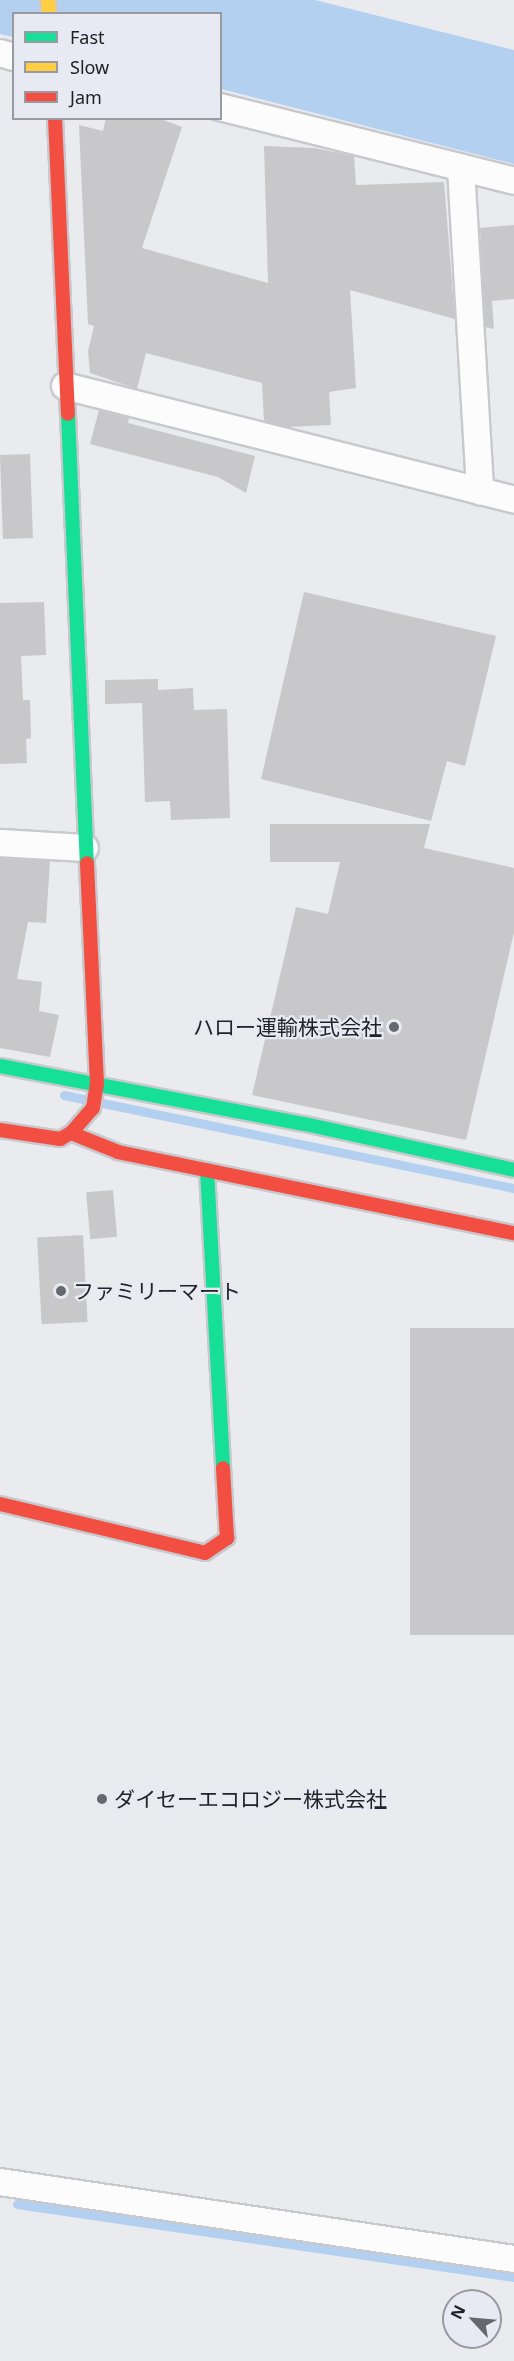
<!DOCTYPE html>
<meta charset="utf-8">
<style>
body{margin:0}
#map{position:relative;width:514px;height:2361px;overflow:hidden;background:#eaebef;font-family:"Noto Sans","Noto Sans JP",sans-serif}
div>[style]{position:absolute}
.water>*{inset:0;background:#b4d0f1}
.stream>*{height:9px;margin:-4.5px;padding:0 4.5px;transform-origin:4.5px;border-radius:4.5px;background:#b4d0f1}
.building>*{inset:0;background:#c8c7ca;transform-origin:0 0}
.roads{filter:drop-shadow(2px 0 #c8c9cc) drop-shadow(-2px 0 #c8c9cc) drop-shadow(0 2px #c8c9cc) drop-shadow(0 -2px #c8c9cc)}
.street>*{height:26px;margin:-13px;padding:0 13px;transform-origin:13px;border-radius:13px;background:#fcfcfd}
.fast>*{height:14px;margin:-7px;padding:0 7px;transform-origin:7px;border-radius:7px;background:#16e098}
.slow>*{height:14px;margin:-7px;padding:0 7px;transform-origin:7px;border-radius:7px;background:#ffcf43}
.jam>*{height:14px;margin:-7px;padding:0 7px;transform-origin:7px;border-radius:7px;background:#f24e42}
.dots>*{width:16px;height:16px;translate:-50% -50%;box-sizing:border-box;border:3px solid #e7eaf2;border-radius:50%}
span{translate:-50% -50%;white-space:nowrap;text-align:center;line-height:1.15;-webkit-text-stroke:4.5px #e7eaf2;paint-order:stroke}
.poi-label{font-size:21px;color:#212225}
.right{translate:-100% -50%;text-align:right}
.left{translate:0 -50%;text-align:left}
.legend{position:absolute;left:12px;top:12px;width:210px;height:108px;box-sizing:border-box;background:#e7eaf2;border:2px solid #989aa0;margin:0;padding:8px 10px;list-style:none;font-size:18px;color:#212225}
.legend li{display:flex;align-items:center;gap:12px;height:30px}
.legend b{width:30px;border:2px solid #989aa0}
.north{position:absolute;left:442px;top:2289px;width:60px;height:60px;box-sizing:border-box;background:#e7eaf2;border:2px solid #989aa0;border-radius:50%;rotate:296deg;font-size:16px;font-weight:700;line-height:24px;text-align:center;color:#212225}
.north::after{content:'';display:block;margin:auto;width:21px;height:27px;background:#67686c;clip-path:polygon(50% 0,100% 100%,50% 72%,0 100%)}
</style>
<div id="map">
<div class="water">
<div style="clip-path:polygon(0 0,315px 0,514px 50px,514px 164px,221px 89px,220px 14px,14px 14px,13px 37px,0 34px)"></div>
</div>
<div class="stream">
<div style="left:64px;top:1095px;width:460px;rotate:11.7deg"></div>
<div style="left:17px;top:2204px;width:502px;rotate:8.36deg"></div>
</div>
<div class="building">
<div style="clip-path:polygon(106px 118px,158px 118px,182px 127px,142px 248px,268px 283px,264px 146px,314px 148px,354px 156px,356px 185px,444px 182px,455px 319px,350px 290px,356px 388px,329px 392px,331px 425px,288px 427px,264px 421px,262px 383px,146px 353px,137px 389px,90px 373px,88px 351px,94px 326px,88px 324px,79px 125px,103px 131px)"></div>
<div style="clip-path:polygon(514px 225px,514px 299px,492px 301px,494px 329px,485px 327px,480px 228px)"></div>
<div style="clip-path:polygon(99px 410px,129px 418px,128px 423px,255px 456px,246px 493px,218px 477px,90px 444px)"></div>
<div style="left:30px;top:454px;width:84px;height:30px;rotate:88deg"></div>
<div style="clip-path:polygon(304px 592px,496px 636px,465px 766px,447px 761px,431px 821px,261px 779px)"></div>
<div style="clip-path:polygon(44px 602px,46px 655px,21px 656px,23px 700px,30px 700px,31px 738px,26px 739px,27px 763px,0 764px,0 603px)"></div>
<div style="clip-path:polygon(158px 679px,158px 690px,193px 688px,194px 710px,227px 709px,230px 818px,171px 820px,170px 801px,145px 802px,142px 703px,105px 704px,105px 680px)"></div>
<div style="clip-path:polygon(270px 824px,430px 824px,424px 848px,514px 868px,514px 932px,466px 1140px,252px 1095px,296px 907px,328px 914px,340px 862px,270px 862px)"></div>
<div style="clip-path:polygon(0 858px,50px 861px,46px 923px,28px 922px,17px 979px,42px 982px,39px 1011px,59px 1015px,50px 1057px,0 1048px)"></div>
<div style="left:113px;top:1190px;width:47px;height:27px;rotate:85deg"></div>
<div style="left:83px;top:1235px;width:87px;height:46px;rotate:87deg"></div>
<div style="left:410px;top:1328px;width:104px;height:307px"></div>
</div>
<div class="roads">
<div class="street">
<div style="left:0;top:53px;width:15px;rotate:16deg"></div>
<div style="left:220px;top:107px;width:303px;rotate:14.1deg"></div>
<div style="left:461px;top:168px;width:324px;rotate:86.6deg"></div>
<div style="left:65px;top:386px;width:463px;rotate:14.2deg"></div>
<div style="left:0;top:843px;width:85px;rotate:3.4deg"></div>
<div style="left:0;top:2182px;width:520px;rotate:8.52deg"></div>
</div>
<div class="fast">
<div style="left:68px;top:414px;width:449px;rotate:87.6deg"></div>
<div style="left:0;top:1066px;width:310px;rotate:10.8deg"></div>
<div style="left:305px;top:1124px;width:214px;rotate:12.4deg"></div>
<div style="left:207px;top:1170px;width:298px;rotate:86.9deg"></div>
</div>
<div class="slow">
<div style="left:48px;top:0;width:14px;rotate:86deg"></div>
</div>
<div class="jam">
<div style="left:55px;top:118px;width:296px;rotate:87.5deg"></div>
<div style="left:0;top:1130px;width:61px;rotate:8.5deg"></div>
<div style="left:60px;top:1139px;width:13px;rotate:-29deg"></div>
<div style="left:71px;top:1133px;width:33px;rotate:-49deg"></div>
<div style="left:93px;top:1108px;width:24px;rotate:-81deg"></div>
<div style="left:97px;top:1084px;width:221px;rotate:-92.6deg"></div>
<div style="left:71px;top:1133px;width:51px;rotate:22deg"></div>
<div style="left:118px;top:1152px;width:404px;rotate:11.6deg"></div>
<div style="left:0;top:1504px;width:211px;rotate:13.4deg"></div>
<div style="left:205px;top:1553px;width:27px;rotate:-34deg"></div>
<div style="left:227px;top:1538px;width:70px;rotate:-93.3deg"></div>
</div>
</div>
<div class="dots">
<div style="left:394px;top:1027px;background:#67686c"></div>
<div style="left:61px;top:1291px;background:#67686c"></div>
<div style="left:102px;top:1799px;background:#67686c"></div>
</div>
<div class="poi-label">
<span class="right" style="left:382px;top:1027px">ハロー運輸株式会社</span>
<span class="left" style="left:73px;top:1291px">ファミリーマート</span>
<span class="left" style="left:114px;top:1799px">ダイセーエコロジー株式会社</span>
</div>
<ul class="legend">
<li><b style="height:8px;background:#16e098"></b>Fast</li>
<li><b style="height:8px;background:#ffcf43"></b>Slow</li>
<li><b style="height:8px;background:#f24e42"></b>Jam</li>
</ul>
<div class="north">N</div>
</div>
